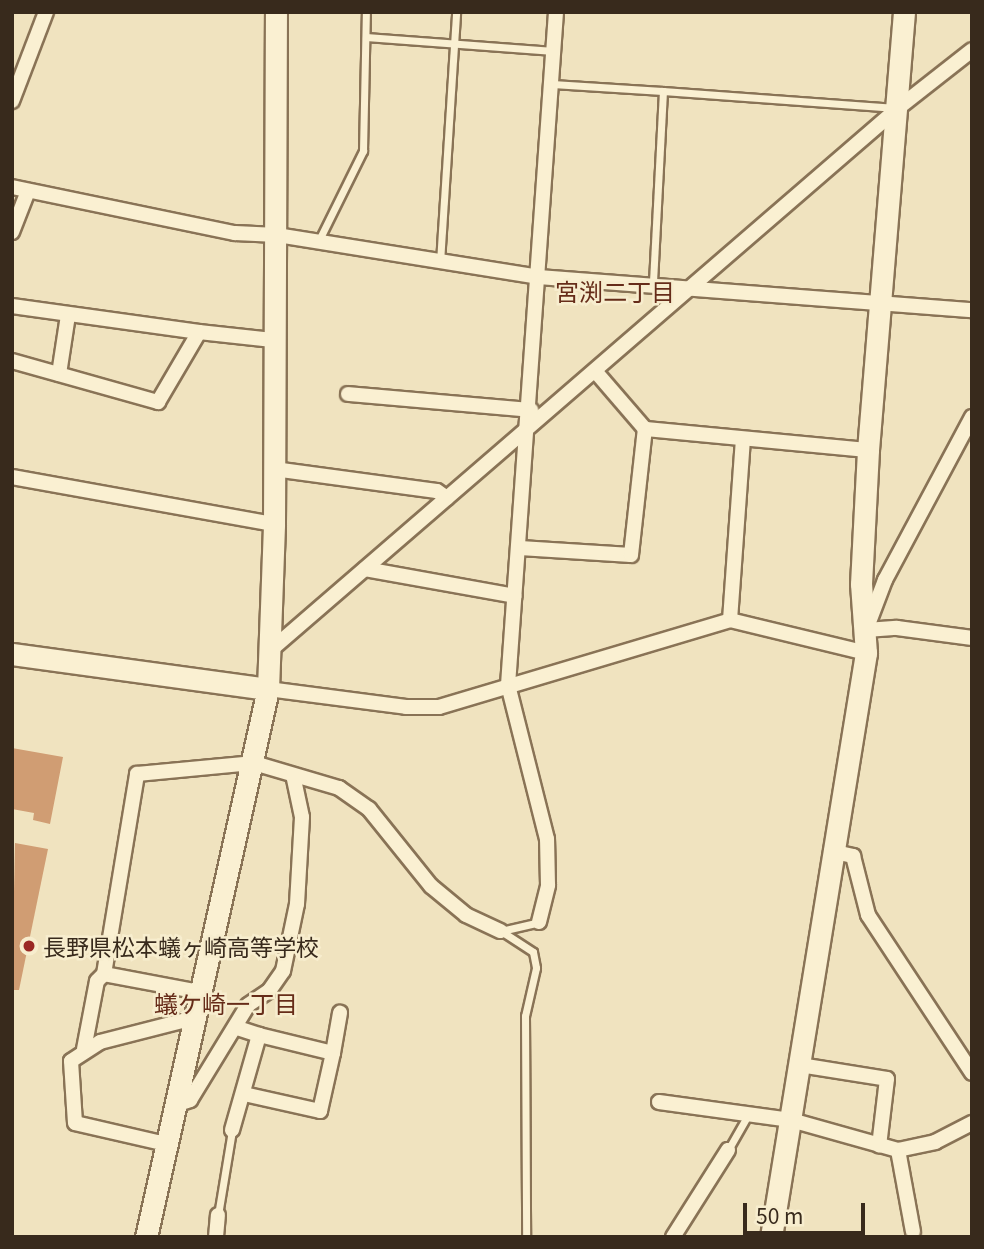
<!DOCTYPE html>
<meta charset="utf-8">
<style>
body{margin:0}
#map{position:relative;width:984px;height:1249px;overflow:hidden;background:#f0e3bf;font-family:Georgia,"Noto Sans JP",serif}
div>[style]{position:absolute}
.building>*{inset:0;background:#d09d73}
.roads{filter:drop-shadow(2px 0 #897356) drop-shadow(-2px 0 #897356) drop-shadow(0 2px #897356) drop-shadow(0 -2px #897356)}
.lane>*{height:7px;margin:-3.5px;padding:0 3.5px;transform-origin:3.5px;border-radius:3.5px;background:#faf0d2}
.street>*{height:14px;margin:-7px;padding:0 7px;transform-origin:7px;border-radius:7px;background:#faf0d2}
.secondary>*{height:21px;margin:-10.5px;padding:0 10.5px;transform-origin:10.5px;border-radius:10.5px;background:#faf0d2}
.dots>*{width:19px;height:19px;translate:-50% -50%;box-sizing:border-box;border:4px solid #f7edce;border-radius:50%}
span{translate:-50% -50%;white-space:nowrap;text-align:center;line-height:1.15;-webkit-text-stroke:5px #f7edce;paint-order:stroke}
.poi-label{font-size:23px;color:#382a1c}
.left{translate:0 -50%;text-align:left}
.neighbourhood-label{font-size:24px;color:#662c19}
.frame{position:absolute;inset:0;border:14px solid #382a1c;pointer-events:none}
.scale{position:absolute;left:743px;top:1203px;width:122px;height:32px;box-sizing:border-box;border:4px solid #382a1c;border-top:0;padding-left:9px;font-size:21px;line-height:24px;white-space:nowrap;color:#382a1c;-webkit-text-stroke:5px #f7edce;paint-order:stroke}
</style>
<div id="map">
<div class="building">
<div style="clip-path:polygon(12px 748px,63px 757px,50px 824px,33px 820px,34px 813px,12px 809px)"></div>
<div style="clip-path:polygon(15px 843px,48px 849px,19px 990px,12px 990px)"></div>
</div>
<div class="roads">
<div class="lane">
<div style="left:366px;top:37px;width:188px;rotate:4.3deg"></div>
<div style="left:552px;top:84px;width:111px;rotate:3.6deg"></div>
<div style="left:663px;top:91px;width:192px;rotate:93deg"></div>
<div style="left:663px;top:91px;width:230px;rotate:4.2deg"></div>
<div style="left:318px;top:242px;width:102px;rotate:-63.7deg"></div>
<div style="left:363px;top:151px;width:139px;rotate:-88.8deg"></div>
<div style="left:440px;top:262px;width:251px;rotate:-86.3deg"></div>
<div style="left:501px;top:931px;width:38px;rotate:33deg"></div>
<div style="left:533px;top:952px;width:16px;rotate:79deg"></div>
<div style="left:536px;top:968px;width:49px;rotate:102.9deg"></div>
<div style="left:525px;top:1016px;width:221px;rotate:89.7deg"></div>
<div style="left:501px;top:931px;width:39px;rotate:-13deg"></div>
<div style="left:728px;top:1150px;width:40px;rotate:-60.3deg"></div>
<div style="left:218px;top:1215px;width:86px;rotate:-80.6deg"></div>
</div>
<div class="street">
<div style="left:12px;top:101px;width:95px;rotate:-69.1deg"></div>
<div style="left:12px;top:187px;width:228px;rotate:11.7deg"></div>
<div style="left:235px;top:233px;width:42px;rotate:2.7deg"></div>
<div style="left:277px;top:235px;width:265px;rotate:9.1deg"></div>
<div style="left:539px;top:277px;width:434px;rotate:4.4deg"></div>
<div style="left:12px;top:232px;width:44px;rotate:-68.7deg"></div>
<div style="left:12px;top:306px;width:189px;rotate:7.9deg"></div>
<div style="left:12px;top:361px;width:152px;rotate:15.7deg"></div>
<div style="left:158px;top:402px;width:81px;rotate:-59.6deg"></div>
<div style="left:199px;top:332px;width:74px;rotate:6.2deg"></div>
<div style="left:596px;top:372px;width:75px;rotate:49.3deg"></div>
<div style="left:645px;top:429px;width:224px;rotate:5.4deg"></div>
<div style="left:59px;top:374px;width:60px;rotate:-81.3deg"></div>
<div style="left:348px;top:394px;width:184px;rotate:5deg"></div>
<div style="left:972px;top:417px;width:185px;rotate:118.1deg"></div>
<div style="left:885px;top:580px;width:53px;rotate:110.8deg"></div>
<div style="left:866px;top:630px;width:31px;rotate:-4deg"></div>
<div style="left:897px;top:628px;width:76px;rotate:7.6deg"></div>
<div style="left:274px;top:469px;width:164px;rotate:7.7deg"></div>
<div style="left:437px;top:491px;width:12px;rotate:35deg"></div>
<div style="left:12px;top:477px;width:266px;rotate:10.2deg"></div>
<div style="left:520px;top:548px;width:111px;rotate:3.6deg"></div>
<div style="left:631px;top:555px;width:127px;rotate:-83.7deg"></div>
<div style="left:365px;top:569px;width:152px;rotate:10.2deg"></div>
<div style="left:730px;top:620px;width:181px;rotate:-85.9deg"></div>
<div style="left:272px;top:649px;width:826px;rotate:-40.83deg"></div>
<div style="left:897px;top:109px;width:95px;rotate:-38.2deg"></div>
<div style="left:268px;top:689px;width:139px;rotate:7.4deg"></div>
<div style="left:406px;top:707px;width:33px"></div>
<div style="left:439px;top:707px;width:304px;rotate:-16.6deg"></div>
<div style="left:730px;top:620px;width:140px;rotate:13.6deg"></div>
<div style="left:831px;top:851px;width:23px;rotate:13deg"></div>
<div style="left:853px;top:856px;width:61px;rotate:75.7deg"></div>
<div style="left:868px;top:915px;width:189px;rotate:56.6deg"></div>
<div style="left:539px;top:922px;width:38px;rotate:-76deg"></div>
<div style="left:548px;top:885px;width:46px;rotate:-91.2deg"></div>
<div style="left:547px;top:839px;width:159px;rotate:-104.2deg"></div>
<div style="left:508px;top:685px;width:675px;rotate:-85.92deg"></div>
<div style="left:104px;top:974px;width:98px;rotate:10.6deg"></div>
<div style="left:84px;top:1049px;width:69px;rotate:-79.2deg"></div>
<div style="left:97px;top:981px;width:10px;rotate:-45deg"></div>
<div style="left:104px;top:974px;width:203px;rotate:-80.6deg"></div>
<div style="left:137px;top:774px;width:118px;rotate:-5.4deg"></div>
<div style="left:254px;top:763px;width:89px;rotate:16.4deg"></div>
<div style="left:339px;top:788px;width:37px;rotate:35deg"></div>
<div style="left:369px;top:809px;width:99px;rotate:51.2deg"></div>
<div style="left:431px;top:886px;width:45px;rotate:39.6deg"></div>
<div style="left:466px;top:915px;width:38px;rotate:25deg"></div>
<div style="left:333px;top:1053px;width:41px;rotate:-80.1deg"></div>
<div style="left:800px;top:1065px;width:88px;rotate:9.1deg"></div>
<div style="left:887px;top:1079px;width:67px;rotate:96.8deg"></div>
<div style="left:244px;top:1094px;width:78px;rotate:12.6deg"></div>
<div style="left:320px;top:1111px;width:59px;rotate:-77.4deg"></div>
<div style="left:333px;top:1053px;width:76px;rotate:-166.3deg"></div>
<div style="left:659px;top:1102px;width:133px;rotate:7.8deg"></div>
<div style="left:791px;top:1120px;width:111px;rotate:15.7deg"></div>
<div style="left:898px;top:1150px;width:38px;rotate:-12deg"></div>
<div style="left:935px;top:1142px;width:42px;rotate:-27.2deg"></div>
<div style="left:175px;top:1105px;width:16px;rotate:-18deg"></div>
<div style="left:190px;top:1100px;width:111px;rotate:-58.6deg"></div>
<div style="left:248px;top:1005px;width:25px;rotate:-34deg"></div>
<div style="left:269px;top:991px;width:24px;rotate:-55deg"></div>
<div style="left:283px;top:971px;width:68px;rotate:-78.2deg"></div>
<div style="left:297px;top:904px;width:87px;rotate:-86.7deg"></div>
<div style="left:302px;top:817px;width:40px;rotate:-102deg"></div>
<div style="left:232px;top:1130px;width:99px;rotate:-74.1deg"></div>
<div style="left:259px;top:1035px;width:25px;rotate:-162deg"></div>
<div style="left:166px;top:1144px;width:93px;rotate:-167deg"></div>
<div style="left:75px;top:1123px;width:62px;rotate:-93.7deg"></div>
<div style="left:71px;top:1061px;width:35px;rotate:-33deg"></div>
<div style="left:100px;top:1042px;width:97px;rotate:-14.3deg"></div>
<div style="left:898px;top:1150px;width:83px;rotate:79.6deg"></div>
<div style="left:216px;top:1237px;width:22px;rotate:-85deg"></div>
<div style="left:673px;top:1237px;width:103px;rotate:-57.7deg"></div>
</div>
<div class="secondary">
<div style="left:12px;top:654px;width:258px;rotate:7.8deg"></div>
<div style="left:146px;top:1237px;width:561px;rotate:-77.45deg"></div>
<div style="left:268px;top:689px;width:165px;rotate:-87.9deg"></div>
<div style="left:274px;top:524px;width:512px;rotate:-89.78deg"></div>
<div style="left:771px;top:1237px;width:592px;rotate:-80.76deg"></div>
<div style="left:866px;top:653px;width:69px;rotate:-94.1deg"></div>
<div style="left:861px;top:584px;width:134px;rotate:-87deg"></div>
<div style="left:868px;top:450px;width:439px;rotate:-85.3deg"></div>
</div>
</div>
<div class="dots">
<div style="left:29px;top:946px;background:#9a2824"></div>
</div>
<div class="poi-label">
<span class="left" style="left:43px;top:946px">長野県松本蟻ヶ崎高等学校</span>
</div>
<div class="neighbourhood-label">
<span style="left:615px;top:291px">宮渕二丁目</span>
<span style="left:226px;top:1003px">蟻ケ崎一丁目</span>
</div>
<div class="frame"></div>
<div class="scale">50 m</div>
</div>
